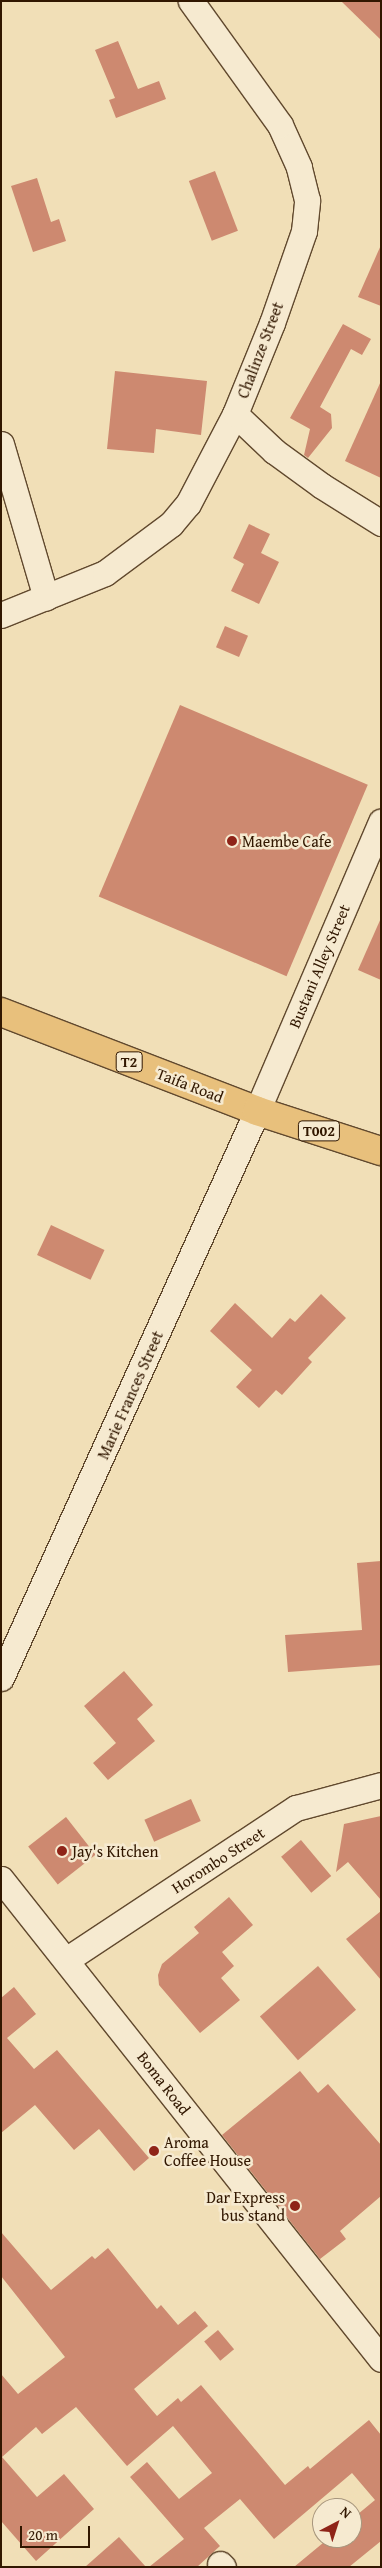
<!DOCTYPE html>
<style>
body{margin:0}
#map{position:relative;width:382px;height:2568px;overflow:hidden;background:#f1dfb7;font-family:"Gentium Book Plus",serif}
div>[style]{position:absolute}
.building>*{inset:0;background:#cd8970;transform-origin:0 0}
.roads{filter:drop-shadow(1px 0 #61492e) drop-shadow(-1px 0 #61492e) drop-shadow(0 1px #61492e) drop-shadow(0 -1px #61492e)}
.minor>*{height:25px;margin:-12.5px;padding:0 12.5px;transform-origin:12.5px;border-radius:12.5px;background:#f6ead0}
.trunk>*{height:28px;margin:-14px;padding:0 14px;transform-origin:14px;border-radius:14px;background:#e8c07c}
.dots>*{width:14px;height:14px;translate:-50% -50%;box-sizing:border-box;border:2px solid #f6ead0;border-radius:50%}
span{translate:-50% -50%;white-space:nowrap;text-align:center;line-height:1.15;-webkit-text-stroke:5px #f6ead0;paint-order:stroke}
.shield-label span{padding:1px 4px;background:#f6ead0;border:1px solid;border-radius:4px;-webkit-text-stroke-width:0}
.shield-label{font-size:15px;color:#311700;font-weight:700}
.street-label{font-size:16px;color:#311700}
.poi-label{font-size:16px;color:#311700}
.left{translate:0 -50%;text-align:left}
.right{translate:-100% -50%;text-align:right}
.frame{position:absolute;inset:0;border:2px solid #311700;pointer-events:none}
.north{position:absolute;left:312px;top:2498px;width:50px;height:50px;box-sizing:border-box;background:#f6ead0;border:1px solid #a7967d;border-radius:50%;rotate:40deg;font-size:14px;font-weight:700;line-height:20px;text-align:center;color:#311700}
.north::after{content:'';display:block;margin:auto;width:18px;height:22px;background:#8f2418;clip-path:polygon(50% 0,100% 100%,50% 72%,0 100%)}
.scale{position:absolute;left:20px;top:2526px;width:70px;height:22px;box-sizing:border-box;border:2px solid #311700;border-top:0;padding-left:6px;font-size:15px;line-height:18px;white-space:nowrap;color:#311700;-webkit-text-stroke:4px #f6ead0;paint-order:stroke}
</style>
<div id="map">
<div class="building">
<div style="clip-path:polygon(341px 1px,381px 1px,381px 40px)"></div>
<div style="clip-path:polygon(118px 41px,138px 89px,159px 81px,166px 99px,116px 118px,109px 100px,115px 98px,95px 50px)"></div>
<div style="left:215px;top:171px;width:64px;height:28px;rotate:69deg"></div>
<div style="clip-path:polygon(37px 178px,51px 222px,59px 219px,66px 241px,33px 252px,11px 186px)"></div>
<div style="clip-path:polygon(381px 245px,381px 306px,358px 297px)"></div>
<div style="clip-path:polygon(343px 324px,371px 339px,362px 355px,351px 349px,320px 407px,331px 414px,332px 428px,308px 458px,304px 455px,310px 429px,290px 418px)"></div>
<div style="clip-path:polygon(115px 371px,207px 381px,201px 435px,156px 429px,154px 453px,107px 449px)"></div>
<div style="clip-path:polygon(381px 381px,381px 478px,345px 461px)"></div>
<div style="clip-path:polygon(249px 524px,270px 534px,261px 553px,279px 562px,259px 604px,231px 591px,244px 564px,233px 558px)"></div>
<div style="left:225px;top:626px;width:25px;height:23px;rotate:23deg"></div>
<div style="left:180px;top:705px;width:204px;height:208px;rotate:23deg"></div>
<div style="clip-path:polygon(381px 918px,381px 980px,358px 970px)"></div>
<div style="left:51px;top:1225px;width:59px;height:33px;rotate:25deg"></div>
<div style="clip-path:polygon(321px 1294px,346px 1318px,308px 1358px,312px 1362px,282px 1395px,276px 1390px,259px 1408px,236px 1387px,252px 1370px,210px 1331px,235px 1303px,272px 1338px,290px 1318px,295px 1322px)"></div>
<div style="clip-path:polygon(381px 1561px,381px 1665px,288px 1672px,285px 1635px,362px 1630px,357px 1563px)"></div>
<div style="clip-path:polygon(124px 1671px,153px 1705px,137px 1719px,155px 1741px,108px 1780px,93px 1763px,116px 1743px,84px 1706px)"></div>
<div style="left:191px;top:1799px;width:24px;height:51px;rotate:66deg"></div>
<div style="clip-path:polygon(381px 1816px,381px 1900px,348px 1862px,336px 1872px,344px 1824px)"></div>
<div style="left:66px;top:1817px;width:48px;height:48px;rotate:52deg"></div>
<div style="left:301px;top:1840px;width:47px;height:26px;rotate:50deg"></div>
<div style="clip-path:polygon(229px 1897px,253px 1925px,222px 1952px,234px 1966px,221px 1978px,240px 2000px,200px 2033px,159px 1985px,158px 1975px,162px 1964px,199px 1933px,194px 1927px)"></div>
<div style="clip-path:polygon(381px 1911px,381px 1980px,346px 1939px)"></div>
<div style="left:318px;top:1966px;width:58px;height:77px;rotate:49deg"></div>
<div style="clip-path:polygon(14px 1987px,36px 2014px,7px 2038px,34px 2069px,57px 2050px,149px 2158px,134px 2171px,99px 2129px,74px 2150px,35px 2105px,1px 2133px,1px 1998px)"></div>
<div style="clip-path:polygon(300px 2071px,318px 2093px,328px 2084px,381px 2145px,381px 2196px,340px 2231px,346px 2239px,320px 2259px,222px 2135px)"></div>
<div style="clip-path:polygon(1px 2232px,51px 2290px,92px 2256px,95px 2259px,108px 2248px,157px 2309px,161px 2305px,178px 2325px,195px 2311px,208px 2326px,134px 2389px,157px 2416px,178px 2398px,181px 2402px,201px 2385px,285px 2485px,308px 2466px,310px 2469px,369px 2420px,381px 2435px,381px 2541px,349px 2567px,294px 2567px,329px 2538px,352px 2538px,352px 2519px,375px 2500px,352px 2473px,274px 2539px,240px 2499px,204px 2528px,220px 2546px,197px 2567px,149px 2567px,184px 2539px,130px 2477px,147px 2462px,179px 2499px,212px 2473px,173px 2426px,127px 2466px,76px 2407px,42px 2434px,36px 2427px,2px 2457px,37px 2497px,64px 2474px,94px 2509px,36px 2561px,1px 2521px,1px 2374px,18px 2394px,65px 2357px,1px 2276px)"></div>
<div style="left:218px;top:2330px;width:25px;height:18px;rotate:50deg"></div>
<div style="clip-path:polygon(119px 2537px,146px 2567px,85px 2567px)"></div>
</div>
<div class="roads">
<div class="minor">
<div style="left:235px;top:414px;width:54px;rotate:43.5deg"></div>
<div style="left:274px;top:451px;width:59px;rotate:36.1deg"></div>
<div style="left:322px;top:486px;width:70px;rotate:32.1deg"></div>
<div style="left:1px;top:444px;width:160px;rotate:73.7deg"></div>
<div style="left:1px;top:615px;width:112px;rotate:-22deg"></div>
<div style="left:105px;top:573px;width:82px;rotate:-36.6deg"></div>
<div style="left:171px;top:524px;width:26px;rotate:-50deg"></div>
<div style="left:188px;top:504px;width:102px;rotate:-62.4deg"></div>
<div style="left:235px;top:414px;width:98px;rotate:-67.9deg"></div>
<div style="left:272px;top:323px;width:97px;rotate:-70.8deg"></div>
<div style="left:304px;top:231px;width:31px;rotate:-84deg"></div>
<div style="left:307px;top:200px;width:34px;rotate:-104deg"></div>
<div style="left:299px;top:167px;width:46px;rotate:-114.3deg"></div>
<div style="left:280px;top:125px;width:153px;rotate:-125.7deg"></div>
<div style="left:1px;top:1678px;width:622px;rotate:-65.7deg"></div>
<div style="left:257px;top:1111px;width:315px;rotate:-66.8deg"></div>
<div style="left:1px;top:1879px;width:612px;rotate:51.63deg"></div>
<div style="left:66px;top:1960px;width:276px;rotate:-33.5deg"></div>
<div style="left:296px;top:1808px;width:88px;rotate:-15.1deg"></div>
<div style="left:220px;top:2564px;width:4px;rotate:45deg"></div>
</div>
<div class="trunk">
<div style="left:1px;top:1012px;width:274px;rotate:21.1deg"></div>
<div style="left:257px;top:1111px;width:130px;rotate:17.9deg"></div>
</div>
</div>
<div class="dots">
<div style="left:232px;top:841px;background:#8f2418"></div>
<div style="left:62px;top:1851px;background:#8f2418"></div>
<div style="left:154px;top:2151px;background:#8f2418"></div>
<div style="left:295px;top:2206px;background:#8f2418"></div>
</div>
<div class="shield-label">
<span style="left:129px;top:1062px">T2</span>
<span style="left:319px;top:1131px">T002</span>
</div>
<div class="street-label">
<span style="left:260px;top:350px;rotate:-69deg">Chalinze Street</span>
<span style="left:319px;top:966px;rotate:-67deg">Bustani Alley Street</span>
<span style="left:190px;top:1085px;rotate:21deg">Taifa Road</span>
<span style="left:130px;top:1395px;rotate:-66deg">Marie Frances Street</span>
<span style="left:218px;top:1860px;rotate:-33deg">Horombo Street</span>
<span style="left:164px;top:2083px;rotate:52deg">Boma Road</span>
</div>
<div class="poi-label">
<span class="left" style="left:242px;top:841px">Maembe Cafe</span>
<span class="left" style="left:72px;top:1851px">Jay's Kitchen</span>
<span class="left" style="left:164px;top:2151px">Aroma<br>Coffee House</span>
<span class="right" style="left:285px;top:2206px">Dar Express<br>bus stand</span>
</div>
<div class="frame"></div>
<div class="north">N</div>
<div class="scale">20 m</div>
</div>
